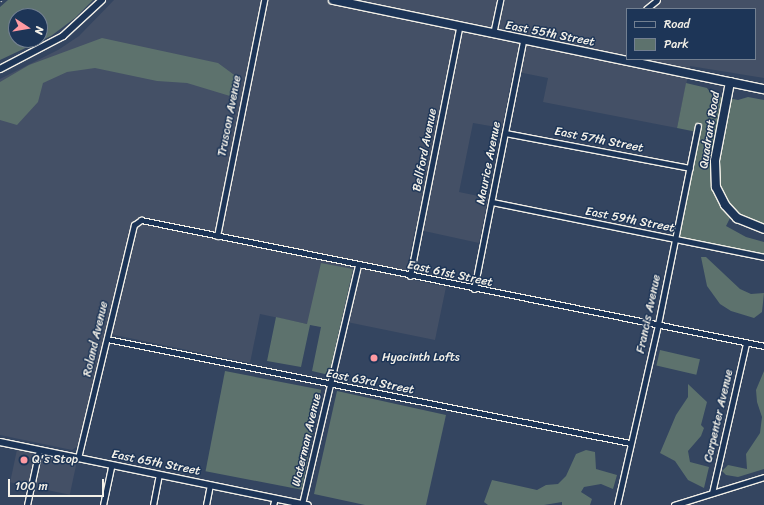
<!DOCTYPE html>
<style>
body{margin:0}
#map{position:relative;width:764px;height:505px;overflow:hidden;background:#344560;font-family:Sriracha,sans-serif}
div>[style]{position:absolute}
.built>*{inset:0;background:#445066;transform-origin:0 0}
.green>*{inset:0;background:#5d726d;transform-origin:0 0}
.roads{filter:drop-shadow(1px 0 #f4f1e8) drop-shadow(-1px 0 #f4f1e8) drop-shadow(0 1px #f4f1e8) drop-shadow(0 -1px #f4f1e8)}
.minor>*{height:5px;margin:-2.5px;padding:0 2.5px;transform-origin:2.5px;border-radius:2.5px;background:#1d3557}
.tertiary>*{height:6px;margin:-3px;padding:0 3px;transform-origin:3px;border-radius:3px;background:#1d3557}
.primary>*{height:8px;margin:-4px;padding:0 4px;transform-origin:4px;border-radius:4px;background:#1d3557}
.rail>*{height:3.5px;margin-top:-1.75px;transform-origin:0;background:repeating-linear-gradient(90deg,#1d3557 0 6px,#f4f1e8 0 12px);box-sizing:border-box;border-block:1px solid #f4f1e8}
.dots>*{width:11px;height:11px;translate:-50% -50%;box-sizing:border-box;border:2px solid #1d3557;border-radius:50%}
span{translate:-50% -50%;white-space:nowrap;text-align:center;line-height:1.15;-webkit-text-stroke:3px #1d3557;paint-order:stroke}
.street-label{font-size:12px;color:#f4f1e8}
.poi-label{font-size:12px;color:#f4f1e8}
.left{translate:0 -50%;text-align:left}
.legend{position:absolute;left:626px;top:8px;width:130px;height:52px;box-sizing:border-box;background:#1d3557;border:1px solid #738091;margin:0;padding:5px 7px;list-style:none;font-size:12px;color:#f4f1e8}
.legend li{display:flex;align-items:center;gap:8px;height:20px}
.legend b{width:20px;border:1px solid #738091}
.north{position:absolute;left:8px;top:8px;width:40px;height:40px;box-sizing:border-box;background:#1d3557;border:1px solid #738091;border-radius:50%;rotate:102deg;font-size:11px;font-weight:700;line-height:16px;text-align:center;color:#f4f1e8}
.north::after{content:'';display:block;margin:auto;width:14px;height:18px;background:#ff9aa2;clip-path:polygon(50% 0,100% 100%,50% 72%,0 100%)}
.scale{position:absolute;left:8px;top:479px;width:96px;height:18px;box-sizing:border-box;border:2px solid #f4f1e8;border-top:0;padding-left:5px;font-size:12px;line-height:14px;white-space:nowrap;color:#f4f1e8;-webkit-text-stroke:3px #1d3557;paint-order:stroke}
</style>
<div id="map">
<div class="built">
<div style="clip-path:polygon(evenodd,114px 0,764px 0,764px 78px,690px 66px,677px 128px,543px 102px,548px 78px,513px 71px,502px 128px,473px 123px,459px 192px,488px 198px,479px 243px,415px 229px,405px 278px,446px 287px,435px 340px,342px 321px,340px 331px,260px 314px,250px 363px,105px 333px,79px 445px,72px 450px,0 435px,0 79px,58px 50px,79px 36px,114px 0,627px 9px,755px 9px,755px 59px,627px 59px,627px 9px)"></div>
<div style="left:18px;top:445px;width:61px;height:38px;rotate:12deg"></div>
</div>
<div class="green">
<div style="clip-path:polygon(evenodd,8px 0,93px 0,75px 18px,51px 36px,0 60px,0 7px,8px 0,16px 16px,40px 16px,40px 40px,16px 40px,16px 16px)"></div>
<div style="clip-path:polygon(102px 38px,218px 63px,237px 77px,237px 89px,230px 96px,187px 83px,157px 81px,95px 68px,67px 72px,43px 83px,38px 102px,17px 125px,0 120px,0 82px,29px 65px)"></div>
<div style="clip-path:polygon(686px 83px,707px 88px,712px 95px,738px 100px,748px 97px,764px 100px,764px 229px,732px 214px,726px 226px,746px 237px,764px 242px,764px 257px,675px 239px,697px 132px,677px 128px)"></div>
<div style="clip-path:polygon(701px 257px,706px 257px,740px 289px,751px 294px,764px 293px,762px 312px,754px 318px,731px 311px,720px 304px,707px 286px)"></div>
<div style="clip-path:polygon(321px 263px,353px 269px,329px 375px,312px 371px,321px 327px,310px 325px,301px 367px,267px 361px,276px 317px,307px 324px)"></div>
<div style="left:660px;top:350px;width:41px;height:16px;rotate:13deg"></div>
<div style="left:225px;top:371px;width:98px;height:102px;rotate:11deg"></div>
<div style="clip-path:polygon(764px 371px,764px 469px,738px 477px,726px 475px,722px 471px,728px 465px,747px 469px,746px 454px,760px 433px,762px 417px,757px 402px,756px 390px)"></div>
<div style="clip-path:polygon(688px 384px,707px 402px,701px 425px,704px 428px,701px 436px,688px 451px,690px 462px,709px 467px,704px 488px,688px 480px,675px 461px,660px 453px,676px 415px,688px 397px)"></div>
<div style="clip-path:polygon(337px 391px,446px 415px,426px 505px,365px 505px,314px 494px)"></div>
<div style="clip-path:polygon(586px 450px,595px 452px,596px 469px,617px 475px,613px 489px,601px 484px,584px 487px,581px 492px,592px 499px,590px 505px,562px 505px,562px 502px,544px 505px,488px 505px,484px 502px,492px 480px,537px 490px,546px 485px,558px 484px,566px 476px,576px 454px)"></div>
</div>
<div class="roads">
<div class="minor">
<div style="left:646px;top:9px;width:14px;rotate:-39deg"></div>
<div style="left:493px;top:34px;width:35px;rotate:-78deg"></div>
<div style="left:505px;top:133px;width:188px;rotate:10.7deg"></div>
<div style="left:492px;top:202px;width:278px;rotate:11.4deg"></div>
<div style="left:217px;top:236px;width:241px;rotate:-78.7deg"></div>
<div style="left:410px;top:276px;width:253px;rotate:-78.8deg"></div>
<div style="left:474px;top:289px;width:253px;rotate:-78.8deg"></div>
<div style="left:107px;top:339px;width:533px;rotate:11.25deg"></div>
<div style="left:78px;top:458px;width:240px;rotate:-76.5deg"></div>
<div style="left:134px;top:225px;width:9px;rotate:-36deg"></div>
<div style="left:141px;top:220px;width:636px;rotate:11.43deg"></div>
<div style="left:712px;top:493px;width:154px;rotate:-77.2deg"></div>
<div style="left:302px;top:504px;width:245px;rotate:-76.8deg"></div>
<div style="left:27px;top:505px;width:56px;rotate:-77.7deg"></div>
<div style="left:103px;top:505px;width:40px;rotate:-78deg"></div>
<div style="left:153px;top:505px;width:31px;rotate:-79deg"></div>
<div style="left:206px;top:505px;width:20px;rotate:-79deg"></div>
<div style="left:273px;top:505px;width:7px;rotate:-74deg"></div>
<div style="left:617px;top:505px;width:186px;rotate:-77.2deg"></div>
<div style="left:658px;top:324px;width:202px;rotate:-78.6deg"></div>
<div style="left:674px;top:505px;width:94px;rotate:-17.3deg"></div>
</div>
<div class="tertiary">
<div style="left:0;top:69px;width:71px;rotate:-27.6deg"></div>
<div style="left:63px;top:36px;width:53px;rotate:-42.7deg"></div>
<div style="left:0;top:442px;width:314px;rotate:11.6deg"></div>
</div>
<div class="primary">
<div style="left:333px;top:0;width:440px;rotate:11.7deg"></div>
<div style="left:730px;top:82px;width:80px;rotate:100.8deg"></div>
<div style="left:715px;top:161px;width:26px;rotate:88deg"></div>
<div style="left:716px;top:187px;width:20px;rotate:63deg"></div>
<div style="left:725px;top:205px;width:18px;rotate:47deg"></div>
<div style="left:737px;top:218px;width:29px;rotate:22deg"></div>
</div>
</div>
<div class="rail">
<div style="left:0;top:1px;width:1px;rotate:-45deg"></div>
</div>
<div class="dots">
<div style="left:374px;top:358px;background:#ff9aa2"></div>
<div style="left:24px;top:460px;background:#ff9aa2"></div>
</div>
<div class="street-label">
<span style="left:550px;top:34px;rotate:11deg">East 55th Street</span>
<span style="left:230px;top:116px;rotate:-79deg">Truscon Avenue</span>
<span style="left:710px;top:130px;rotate:-81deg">Quadrant Road</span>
<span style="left:599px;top:140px;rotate:11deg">East 57th Street</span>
<span style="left:425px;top:150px;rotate:-79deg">Bellford Avenue</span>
<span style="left:489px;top:163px;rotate:-79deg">Maurice Avenue</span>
<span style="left:630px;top:220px;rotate:11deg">East 59th Street</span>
<span style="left:450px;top:274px;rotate:12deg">East 61st Street</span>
<span style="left:649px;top:314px;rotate:-78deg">Francis Avenue</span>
<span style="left:96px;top:339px;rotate:-77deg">Roland Avenue</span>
<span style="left:370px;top:382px;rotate:11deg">East 63rd Street</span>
<span style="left:719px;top:416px;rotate:-77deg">Carpenter Avenue</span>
<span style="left:307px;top:440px;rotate:-77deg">Waterman Avenue</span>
<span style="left:156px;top:463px;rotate:11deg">East 65th Street</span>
</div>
<div class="poi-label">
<span class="left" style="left:382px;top:358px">Hyacinth Lofts</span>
<span class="left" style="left:32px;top:460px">Q's Stop</span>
</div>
<ul class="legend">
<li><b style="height:5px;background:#1d3557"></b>Road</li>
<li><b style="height:11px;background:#5d726d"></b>Park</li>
</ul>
<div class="north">N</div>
<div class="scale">100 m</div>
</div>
